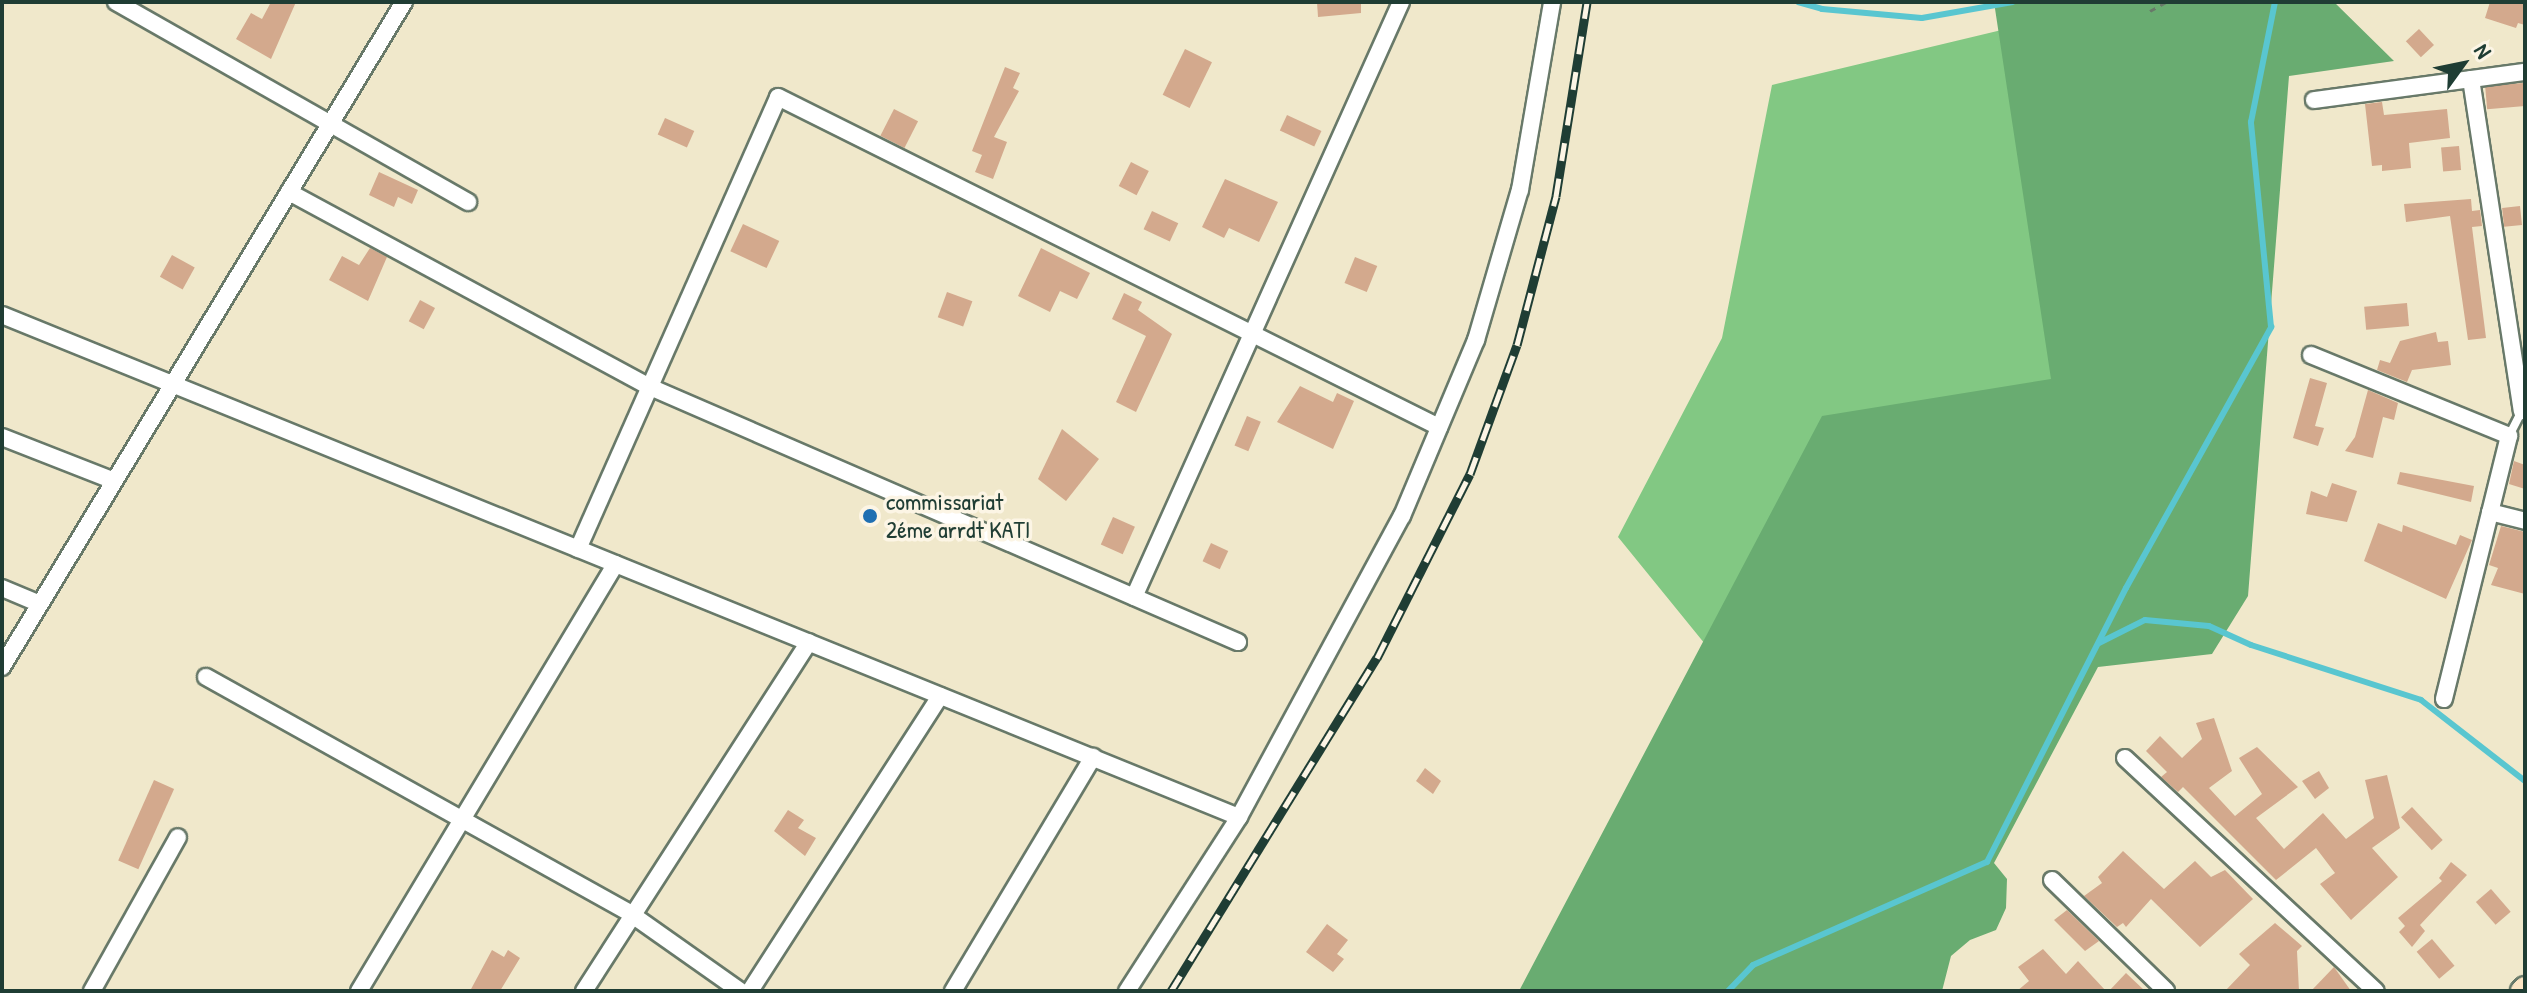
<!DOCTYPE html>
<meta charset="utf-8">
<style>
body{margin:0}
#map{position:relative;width:2527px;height:993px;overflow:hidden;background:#f0e8cb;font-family:"Patrick Hand",sans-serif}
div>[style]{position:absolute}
.green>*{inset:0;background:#82c883}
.forest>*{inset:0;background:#69ac71}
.stream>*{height:6px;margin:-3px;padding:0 3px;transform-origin:3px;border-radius:3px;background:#59c6d0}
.building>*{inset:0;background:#d3a98d;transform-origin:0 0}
.path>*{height:3px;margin-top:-1.5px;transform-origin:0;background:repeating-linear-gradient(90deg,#687969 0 6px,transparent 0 12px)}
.roads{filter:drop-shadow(2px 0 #687969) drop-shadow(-2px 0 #687969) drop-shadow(0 2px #687969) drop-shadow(0 -2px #687969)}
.lane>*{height:8px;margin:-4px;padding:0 4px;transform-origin:4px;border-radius:4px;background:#fff}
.street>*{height:16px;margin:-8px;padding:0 8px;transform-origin:8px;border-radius:8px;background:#fff}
.secondary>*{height:22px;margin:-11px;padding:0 11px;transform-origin:11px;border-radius:11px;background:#fce5c4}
.rail>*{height:9px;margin-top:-4.5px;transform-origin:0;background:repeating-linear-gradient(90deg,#fcf5e5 0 18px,#1f3d34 0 36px);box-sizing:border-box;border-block:2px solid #1f3d34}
.dots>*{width:22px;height:22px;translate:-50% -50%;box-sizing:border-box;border:4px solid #fcf5e5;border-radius:50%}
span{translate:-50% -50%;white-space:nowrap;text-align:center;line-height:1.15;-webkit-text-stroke:7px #fcf5e5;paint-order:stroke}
.poi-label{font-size:24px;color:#1f3d34}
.left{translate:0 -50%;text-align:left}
.frame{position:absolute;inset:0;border:4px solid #1f3d34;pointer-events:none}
.north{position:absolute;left:2423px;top:24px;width:80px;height:80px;-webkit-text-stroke:6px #fcf5e5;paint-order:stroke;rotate:57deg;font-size:22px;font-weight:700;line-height:32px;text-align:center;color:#1f3d34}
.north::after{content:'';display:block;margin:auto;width:28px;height:36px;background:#1f3d34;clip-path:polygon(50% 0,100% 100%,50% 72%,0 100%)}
</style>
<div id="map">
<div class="green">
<div style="clip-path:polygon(2048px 19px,2174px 229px,1796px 756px,1618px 537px,1722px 338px,1772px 85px)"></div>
</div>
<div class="forest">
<div style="clip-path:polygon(1994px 2px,2334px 2px,2394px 61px,2289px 76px,2248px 596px,2212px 654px,2098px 667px,1994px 863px,2007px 879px,2006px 908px,1996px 930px,1970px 940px,1951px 956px,1942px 991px,1519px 991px,1822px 416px,2051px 379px)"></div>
</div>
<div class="stream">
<div style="left:1798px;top:2px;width:25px;rotate:16deg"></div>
<div style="left:1822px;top:9px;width:100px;rotate:5.1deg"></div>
<div style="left:1922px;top:18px;width:92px;rotate:-10deg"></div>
<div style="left:2099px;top:643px;width:51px;rotate:-26.6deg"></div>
<div style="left:2145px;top:620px;width:64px;rotate:5.4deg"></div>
<div style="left:2209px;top:626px;width:46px;rotate:24.3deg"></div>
<div style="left:2251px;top:645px;width:179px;rotate:17.9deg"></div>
<div style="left:2421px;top:700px;width:132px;rotate:37.9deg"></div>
<div style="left:1728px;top:991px;width:36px;rotate:-46deg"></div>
<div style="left:1753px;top:965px;width:256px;rotate:-23.8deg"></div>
<div style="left:1987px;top:862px;width:307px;rotate:-63.1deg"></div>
<div style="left:2126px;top:588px;width:299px;rotate:-60.9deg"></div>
<div style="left:2271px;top:327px;width:206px;rotate:-95.6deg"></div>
<div style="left:2251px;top:122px;width:122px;rotate:-78.7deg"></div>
</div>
<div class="building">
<div style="clip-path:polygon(271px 2px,296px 2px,271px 59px,236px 39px,251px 13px,262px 19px)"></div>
<div style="clip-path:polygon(1317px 2px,1361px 2px,1361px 13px,1318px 17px)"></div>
<div style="clip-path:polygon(2490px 2px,2525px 2px,2525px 25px,2518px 23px,2516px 28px,2485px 18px)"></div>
<div style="left:2419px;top:29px;width:22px;height:18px;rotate:47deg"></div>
<div style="left:1185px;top:49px;width:30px;height:51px;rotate:26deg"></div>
<div style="clip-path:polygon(1005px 67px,1020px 73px,1013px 88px,1019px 91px,994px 137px,1007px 142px,993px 179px,975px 172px,982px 155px,972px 151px)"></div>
<div style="left:2523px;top:83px;width:23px;height:38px;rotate:85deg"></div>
<div style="clip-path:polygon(2382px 102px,2384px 115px,2447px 109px,2450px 138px,2409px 143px,2411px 168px,2382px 171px,2382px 165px,2372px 166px,2365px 104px)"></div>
<div style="left:894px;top:109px;width:27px;height:30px;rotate:27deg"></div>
<div style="left:1287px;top:115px;width:38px;height:17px;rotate:25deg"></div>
<div style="left:665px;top:118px;width:32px;height:18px;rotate:24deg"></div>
<div style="left:2459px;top:146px;width:24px;height:18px;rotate:85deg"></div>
<div style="left:1131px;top:162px;width:20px;height:27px;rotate:27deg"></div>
<div style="clip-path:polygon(379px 172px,418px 190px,412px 204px,398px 197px,394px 207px,369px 195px)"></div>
<div style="clip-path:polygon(1225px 179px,1278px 202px,1259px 242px,1229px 228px,1224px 238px,1202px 227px)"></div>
<div style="clip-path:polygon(2471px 199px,2472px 211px,2480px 210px,2482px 226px,2472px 227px,2486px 338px,2468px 340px,2450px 216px,2406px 222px,2404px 204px)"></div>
<div style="left:2520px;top:206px;width:19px;height:18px;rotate:84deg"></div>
<div style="left:1152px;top:211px;width:29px;height:20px;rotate:25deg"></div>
<div style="left:743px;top:224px;width:40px;height:30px;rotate:25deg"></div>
<div style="clip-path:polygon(370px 248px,387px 257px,368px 301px,329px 280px,342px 256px,359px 265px)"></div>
<div style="clip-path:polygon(1041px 248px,1090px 273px,1077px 299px,1060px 291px,1050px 312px,1018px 296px)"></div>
<div style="left:172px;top:255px;width:26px;height:25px;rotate:29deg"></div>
<div style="left:1355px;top:257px;width:24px;height:28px;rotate:22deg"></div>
<div style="left:947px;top:292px;width:27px;height:27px;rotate:20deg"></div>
<div style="clip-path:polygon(1124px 293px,1142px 302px,1138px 310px,1172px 334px,1136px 412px,1116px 402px,1146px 336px,1112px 319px)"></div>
<div style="left:420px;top:300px;width:17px;height:24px;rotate:28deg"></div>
<div style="left:2407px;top:303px;width:23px;height:43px;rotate:85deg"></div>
<div style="clip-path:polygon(2436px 332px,2438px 342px,2448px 341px,2451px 365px,2412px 370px,2407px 382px,2377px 370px,2380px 360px,2390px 363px,2400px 341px)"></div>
<div style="clip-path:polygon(2310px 378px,2327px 383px,2315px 426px,2324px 428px,2318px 446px,2293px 438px)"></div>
<div style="clip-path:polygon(1300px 386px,1333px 402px,1337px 393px,1354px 401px,1333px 449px,1277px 422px)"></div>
<div style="clip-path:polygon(2368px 390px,2398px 403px,2394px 420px,2383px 417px,2373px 458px,2345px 451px,2355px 437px)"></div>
<div style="left:1247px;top:416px;width:15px;height:32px;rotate:23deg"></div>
<div style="clip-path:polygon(1062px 429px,1099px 459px,1066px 501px,1038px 479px)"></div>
<div style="clip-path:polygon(2514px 461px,2525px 465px,2525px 489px,2509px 484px)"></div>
<div style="clip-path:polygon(2400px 472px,2474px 486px,2471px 502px,2397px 484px)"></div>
<div style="clip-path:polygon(2332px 483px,2357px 491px,2347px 522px,2306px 514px,2311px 491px,2327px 497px)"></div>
<div style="left:1113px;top:517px;width:24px;height:30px;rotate:24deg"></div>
<div style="clip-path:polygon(2378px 523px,2402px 532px,2403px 525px,2456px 545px,2460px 535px,2472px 540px,2446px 599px,2364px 561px)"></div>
<div style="clip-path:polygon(2501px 526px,2525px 532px,2525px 594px,2491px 585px,2498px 568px,2489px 565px)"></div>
<div style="left:1211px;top:543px;width:19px;height:20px;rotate:25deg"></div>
<div style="clip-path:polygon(2214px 718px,2232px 771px,2209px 788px,2235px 816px,2262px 794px,2239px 758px,2257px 747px,2298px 787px,2256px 818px,2284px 849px,2323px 813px,2346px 839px,2374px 818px,2365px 780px,2387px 775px,2400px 828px,2372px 848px,2398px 877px,2351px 920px,2320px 884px,2335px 873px,2316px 848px,2276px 880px,2183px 787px,2178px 792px,2161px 777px,2167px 772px,2146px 751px,2160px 736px,2182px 758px,2202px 739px,2196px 723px)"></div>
<div style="clip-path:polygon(1425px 768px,1441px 781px,1433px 794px,1416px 781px)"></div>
<div style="clip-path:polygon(2319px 771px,2329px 788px,2315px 799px,2302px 781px)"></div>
<div style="left:154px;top:780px;width:22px;height:88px;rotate:24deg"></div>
<div style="left:2412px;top:807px;width:45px;height:15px;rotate:47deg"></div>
<div style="clip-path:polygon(788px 810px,804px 820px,798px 828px,816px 838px,805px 856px,774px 831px)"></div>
<div style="clip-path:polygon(2123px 851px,2164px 889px,2195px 861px,2211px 877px,2225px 870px,2253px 899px,2200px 947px,2151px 899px,2126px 927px,2123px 923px,2117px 927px,2084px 896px,2102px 883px,2098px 877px)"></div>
<div style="clip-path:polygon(2451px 862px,2467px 875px,2420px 925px,2425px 931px,2412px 947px,2399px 932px,2405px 926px,2398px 918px,2442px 881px,2439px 878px)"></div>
<div style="left:2491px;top:889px;width:30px;height:20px;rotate:49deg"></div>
<div style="clip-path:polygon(2067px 910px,2099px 941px,2085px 951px,2054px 920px)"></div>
<div style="clip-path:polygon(2275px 923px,2302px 946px,2297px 951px,2299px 991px,2225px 991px,2250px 965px,2239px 954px)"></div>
<div style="clip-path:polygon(1327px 924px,1348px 940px,1337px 954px,1344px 959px,1333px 972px,1306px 952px)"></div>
<div style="left:2432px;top:939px;width:35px;height:20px;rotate:50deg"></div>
<div style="clip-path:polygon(2043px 949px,2066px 974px,2078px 961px,2106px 991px,2017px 991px,2029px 981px,2018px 967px)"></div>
<div style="clip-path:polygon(492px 950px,504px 957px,508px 950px,520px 958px,500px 991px,470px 991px)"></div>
<div style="clip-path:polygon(2334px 967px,2351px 991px,2311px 991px)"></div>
<div style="clip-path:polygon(2126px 973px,2145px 991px,2109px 991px)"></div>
</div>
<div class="path">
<div style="left:2150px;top:11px;width:18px;rotate:-29deg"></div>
</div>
<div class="roads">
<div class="lane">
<div style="left:2509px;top:436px;width:28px;rotate:-63deg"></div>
</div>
<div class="street">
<div style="left:116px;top:2px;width:405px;rotate:29.6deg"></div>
<div style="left:2471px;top:79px;width:336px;rotate:81.3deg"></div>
<div style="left:2314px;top:100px;width:213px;rotate:-7.6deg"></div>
<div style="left:289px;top:192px;width:410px;rotate:28.4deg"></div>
<div style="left:650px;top:387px;width:641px;rotate:23.45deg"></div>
<div style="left:2px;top:315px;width:1335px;rotate:22.09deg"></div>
<div style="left:2311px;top:355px;width:214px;rotate:22.2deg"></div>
<div style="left:2509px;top:436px;width:271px;rotate:103.9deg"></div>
<div style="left:2px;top:437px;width:120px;rotate:21.4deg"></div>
<div style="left:2490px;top:512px;width:36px;rotate:14deg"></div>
<div style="left:578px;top:549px;width:494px;rotate:-66.1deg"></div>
<div style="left:778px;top:97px;width:739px;rotate:26.53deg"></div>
<div style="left:2px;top:588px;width:41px;rotate:22.8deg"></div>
<div style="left:1134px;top:597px;width:652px;rotate:-65.83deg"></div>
<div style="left:2px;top:667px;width:777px;rotate:-58.85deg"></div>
<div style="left:206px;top:677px;width:487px;rotate:29.1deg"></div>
<div style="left:631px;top:914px;width:133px;rotate:35.2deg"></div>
<div style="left:2125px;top:758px;width:342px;rotate:42.9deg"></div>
<div style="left:2052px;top:880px;width:159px;rotate:44.2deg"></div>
<div style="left:92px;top:991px;width:176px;rotate:-60.8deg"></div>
<div style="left:359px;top:991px;width:498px;rotate:-59deg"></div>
<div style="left:584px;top:991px;width:415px;rotate:-57.2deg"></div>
<div style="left:750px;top:991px;width:351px;rotate:-57.2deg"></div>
<div style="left:953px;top:991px;width:273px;rotate:-59.1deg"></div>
<div style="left:1127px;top:991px;width:207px;rotate:-57.2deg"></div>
<div style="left:1239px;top:817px;width:342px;rotate:-61.6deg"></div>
<div style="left:1402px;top:516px;width:191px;rotate:-67.2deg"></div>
<div style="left:1476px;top:340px;width:156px;rotate:-73.7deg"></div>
<div style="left:1520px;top:190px;width:191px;rotate:-80.3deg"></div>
</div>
<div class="secondary">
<div style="left:2522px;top:991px;width:4px;rotate:-45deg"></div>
</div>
</div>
<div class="rail">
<div style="left:1171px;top:991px;width:392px;rotate:-58.3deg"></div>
<div style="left:1377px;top:658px;width:206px;rotate:-63.2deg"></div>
<div style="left:1470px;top:474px;width:137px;rotate:-70deg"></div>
<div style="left:1517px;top:345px;width:154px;rotate:-75.3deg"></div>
<div style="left:1556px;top:196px;width:196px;rotate:-80.9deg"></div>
</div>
<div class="dots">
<div style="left:870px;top:516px;background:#1f6fb2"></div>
</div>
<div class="poi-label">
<span class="left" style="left:886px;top:516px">commissariat<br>2éme arrdt KATI</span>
</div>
<div class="frame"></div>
<div class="north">N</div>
</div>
